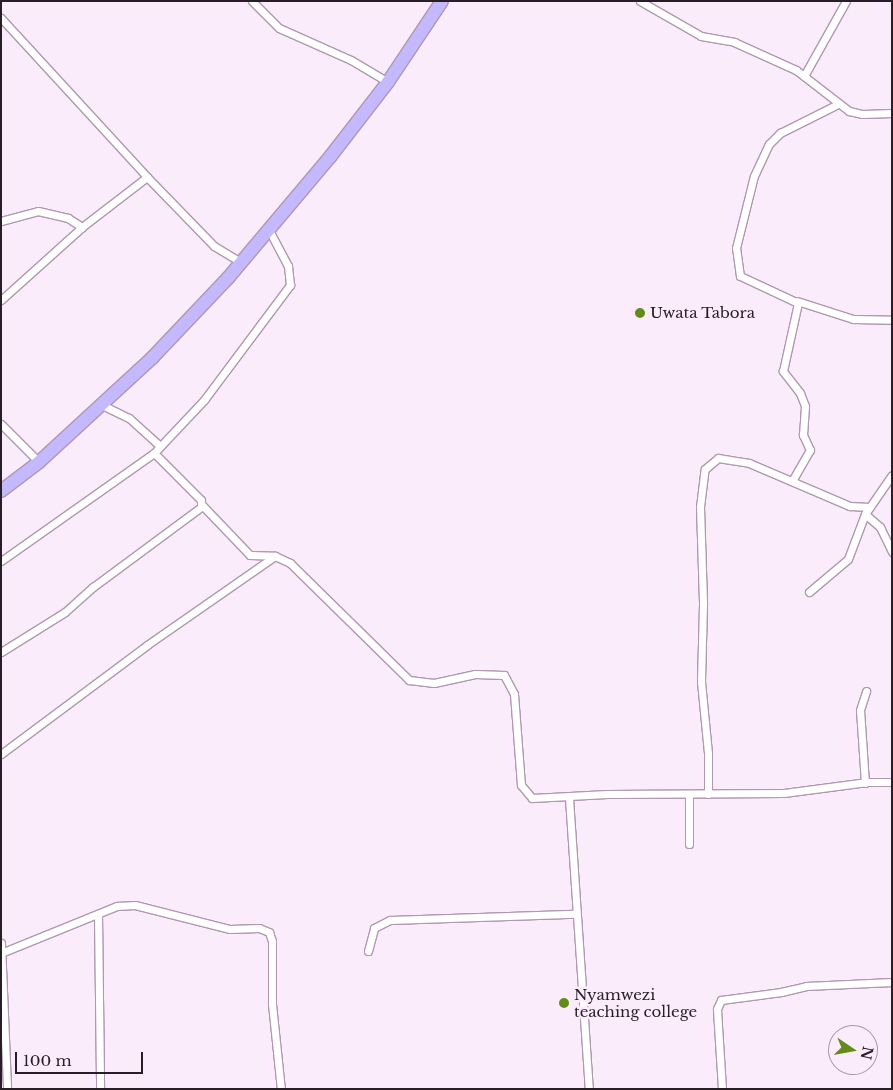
<!DOCTYPE html>
<style>
body{margin:0}
#map{position:relative;width:893px;height:1090px;overflow:hidden;background:#fbecfc;font-family:"Libre Baskerville",serif}
div>[style]{position:absolute}
.roads{filter:drop-shadow(1px 0 #b098b1) drop-shadow(-1px 0 #b098b1) drop-shadow(0 1px #b098b1) drop-shadow(0 -1px #b098b1)}
.street>*{height:7px;margin:-3.5px;padding:0 3.5px;transform-origin:3.5px;border-radius:3.5px;background:#fff}
.highway>*{height:12px;margin:-6px;padding:0 6px;transform-origin:6px;border-radius:6px;background:#c4b8fe}
.dots>*{width:14px;height:14px;translate:-50% -50%;box-sizing:border-box;border:2px solid #fbecfc;border-radius:50%}
span{translate:-50% -50%;white-space:nowrap;text-align:center;line-height:1.15;-webkit-text-stroke:5px #fbecfc;paint-order:stroke}
.poi-label{font-size:15px;color:#271e27}
.left{translate:0 -50%;text-align:left}
.frame{position:absolute;inset:0;border:2px solid #271e27;pointer-events:none}
.north{position:absolute;left:828px;top:1025px;width:50px;height:50px;box-sizing:border-box;background:#fbecfc;border:1px solid #a69aa7;border-radius:50%;rotate:102deg;font-size:14px;font-weight:700;line-height:20px;text-align:center;color:#271e27}
.north::after{content:'';display:block;margin:auto;width:18px;height:22px;background:#648b18;clip-path:polygon(50% 0,100% 100%,50% 72%,0 100%)}
.scale{position:absolute;left:15px;top:1052px;width:128px;height:22px;box-sizing:border-box;border:2px solid #271e27;border-top:0;padding-left:6px;font-size:15px;line-height:18px;white-space:nowrap;color:#271e27;-webkit-text-stroke:4px #fbecfc;paint-order:stroke}
</style>
<div id="map">
<div class="roads">
<div class="street">
<div style="left:252px;top:1px;width:38px;rotate:45deg"></div>
<div style="left:279px;top:28px;width:79px;rotate:24deg"></div>
<div style="left:351px;top:60px;width:43px;rotate:30.7deg"></div>
<div style="left:640px;top:1px;width:70px;rotate:29.8deg"></div>
<div style="left:701px;top:36px;width:34px;rotate:10deg"></div>
<div style="left:734px;top:42px;width:68px;rotate:24.3deg"></div>
<div style="left:796px;top:70px;width:67px;rotate:37.7deg"></div>
<div style="left:849px;top:111px;width:13px;rotate:13deg"></div>
<div style="left:862px;top:114px;width:30px;rotate:-2deg"></div>
<div style="left:1px;top:18px;width:216px;rotate:47.4deg"></div>
<div style="left:147px;top:177px;width:96px;rotate:45.8deg"></div>
<div style="left:214px;top:246px;width:33px;rotate:31deg"></div>
<div style="left:804px;top:76px;width:86px;rotate:-60.8deg"></div>
<div style="left:1px;top:221px;width:38px;rotate:-15deg"></div>
<div style="left:38px;top:211px;width:31px;rotate:13deg"></div>
<div style="left:68px;top:218px;width:17px;rotate:33deg"></div>
<div style="left:1px;top:300px;width:109px;rotate:-42deg"></div>
<div style="left:82px;top:227px;width:82px;rotate:-37.6deg"></div>
<div style="left:797px;top:301px;width:59px;rotate:17.8deg"></div>
<div style="left:853px;top:319px;width:39px;rotate:1deg"></div>
<div style="left:102px;top:405px;width:30px;rotate:26deg"></div>
<div style="left:129px;top:418px;width:42px;rotate:42.1deg"></div>
<div style="left:1px;top:424px;width:54px;rotate:45deg"></div>
<div style="left:792px;top:481px;width:36px;rotate:-60deg"></div>
<div style="left:810px;top:450px;width:17px;rotate:-115deg"></div>
<div style="left:803px;top:435px;width:29px;rotate:-86deg"></div>
<div style="left:805px;top:406px;width:14px;rotate:-111deg"></div>
<div style="left:800px;top:393px;width:28px;rotate:-128deg"></div>
<div style="left:783px;top:371px;width:70px;rotate:-77.6deg"></div>
<div style="left:798px;top:303px;width:64px;rotate:-155deg"></div>
<div style="left:740px;top:276px;width:28px;rotate:-98deg"></div>
<div style="left:736px;top:248px;width:74px;rotate:-76deg"></div>
<div style="left:754px;top:176px;width:35px;rotate:-65deg"></div>
<div style="left:769px;top:144px;width:16px;rotate:-45deg"></div>
<div style="left:780px;top:133px;width:65px;rotate:-26.6deg"></div>
<div style="left:202px;top:505px;width:69px;rotate:46.2deg"></div>
<div style="left:250px;top:555px;width:25px;rotate:2deg"></div>
<div style="left:275px;top:556px;width:17px;rotate:25deg"></div>
<div style="left:290px;top:563px;width:167px;rotate:44.5deg"></div>
<div style="left:409px;top:680px;width:25px;rotate:7deg"></div>
<div style="left:434px;top:683px;width:42px;rotate:-12.4deg"></div>
<div style="left:475px;top:674px;width:29px;rotate:2deg"></div>
<div style="left:504px;top:675px;width:21px;rotate:62deg"></div>
<div style="left:514px;top:694px;width:91px;rotate:85.6deg"></div>
<div style="left:521px;top:785px;width:17px;rotate:50deg"></div>
<div style="left:532px;top:798px;width:75px;rotate:-3.1deg"></div>
<div style="left:607px;top:794px;width:177px;rotate:-0.3deg"></div>
<div style="left:784px;top:793px;width:84px;rotate:-7.5deg"></div>
<div style="left:867px;top:782px;width:25px"></div>
<div style="left:865px;top:514px;width:20px;rotate:41deg"></div>
<div style="left:880px;top:527px;width:28px;rotate:64deg"></div>
<div style="left:1px;top:561px;width:187px;rotate:-35.2deg"></div>
<div style="left:154px;top:453px;width:73px;rotate:-46.7deg"></div>
<div style="left:204px;top:400px;width:144px;rotate:-53.2deg"></div>
<div style="left:290px;top:285px;width:19px;rotate:-96deg"></div>
<div style="left:288px;top:266px;width:38px;rotate:-118deg"></div>
<div style="left:809px;top:592px;width:51px;rotate:-40.2deg"></div>
<div style="left:848px;top:559px;width:48px;rotate:-69.3deg"></div>
<div style="left:865px;top:514px;width:47px;rotate:-55.3deg"></div>
<div style="left:1px;top:652px;width:75px;rotate:-32deg"></div>
<div style="left:65px;top:612px;width:38px;rotate:-42deg"></div>
<div style="left:93px;top:587px;width:134px;rotate:-36.5deg"></div>
<div style="left:201px;top:507px;width:7px;rotate:-90deg"></div>
<div style="left:201px;top:500px;width:66px;rotate:-135deg"></div>
<div style="left:1px;top:754px;width:182px;rotate:-36.7deg"></div>
<div style="left:147px;top:645px;width:156px;rotate:-34.8deg"></div>
<div style="left:865px;top:783px;width:73px;rotate:-93.9deg"></div>
<div style="left:860px;top:710px;width:20px;rotate:-72deg"></div>
<div style="left:708px;top:794px;width:41px;rotate:-90deg"></div>
<div style="left:708px;top:753px;width:72px;rotate:-95.6deg"></div>
<div style="left:701px;top:681px;width:79px;rotate:-88.5deg"></div>
<div style="left:703px;top:602px;width:95px;rotate:-91.8deg"></div>
<div style="left:700px;top:507px;width:38px;rotate:-83deg"></div>
<div style="left:705px;top:469px;width:17px;rotate:-40deg"></div>
<div style="left:718px;top:458px;width:31px;rotate:9deg"></div>
<div style="left:749px;top:463px;width:110px;rotate:23.1deg"></div>
<div style="left:850px;top:506px;width:19px;rotate:3deg"></div>
<div style="left:689px;top:795px;width:49px;rotate:90deg"></div>
<div style="left:569px;top:798px;width:292px;rotate:86.1deg"></div>
<div style="left:98px;top:915px;width:174px;rotate:89.3deg"></div>
<div style="left:1px;top:943px;width:146px;rotate:87.6deg"></div>
<div style="left:368px;top:951px;width:24px;rotate:-75deg"></div>
<div style="left:374px;top:928px;width:18px;rotate:-27deg"></div>
<div style="left:390px;top:920px;width:185px;rotate:-1.9deg"></div>
<div style="left:1px;top:953px;width:125px;rotate:-22.1deg"></div>
<div style="left:117px;top:906px;width:18px;rotate:-3deg"></div>
<div style="left:135px;top:905px;width:98px;rotate:14.2deg"></div>
<div style="left:230px;top:929px;width:29px;rotate:-2deg"></div>
<div style="left:259px;top:928px;width:11px;rotate:22deg"></div>
<div style="left:269px;top:932px;width:9px;rotate:72deg"></div>
<div style="left:272px;top:941px;width:63px;rotate:90deg"></div>
<div style="left:272px;top:1004px;width:85px;rotate:84deg"></div>
<div style="left:722px;top:1089px;width:80px;rotate:-93.6deg"></div>
<div style="left:717px;top:1009px;width:10px;rotate:-66deg"></div>
<div style="left:721px;top:1000px;width:61px;rotate:-7.6deg"></div>
<div style="left:781px;top:992px;width:26px;rotate:-13deg"></div>
<div style="left:806px;top:986px;width:86px;rotate:-2.7deg"></div>
</div>
<div class="highway">
<div style="left:1px;top:491px;width:48px;rotate:-37.3deg"></div>
<div style="left:39px;top:462px;width:154px;rotate:-42.6deg"></div>
<div style="left:152px;top:358px;width:110px;rotate:-46.5deg"></div>
<div style="left:228px;top:278px;width:158px;rotate:-49.9deg"></div>
<div style="left:330px;top:157px;width:95px;rotate:-52.3deg"></div>
<div style="left:388px;top:82px;width:97px;rotate:-56.3deg"></div>
</div>
</div>
<div class="dots">
<div style="left:640px;top:313px;background:#648b18"></div>
<div style="left:564px;top:1003px;background:#648b18"></div>
</div>
<div class="poi-label">
<span class="left" style="left:650px;top:313px">Uwata Tabora</span>
<span class="left" style="left:574px;top:1003px">Nyamwezi<br>teaching college</span>
</div>
<div class="frame"></div>
<div class="north">N</div>
<div class="scale">100 m</div>
</div>
